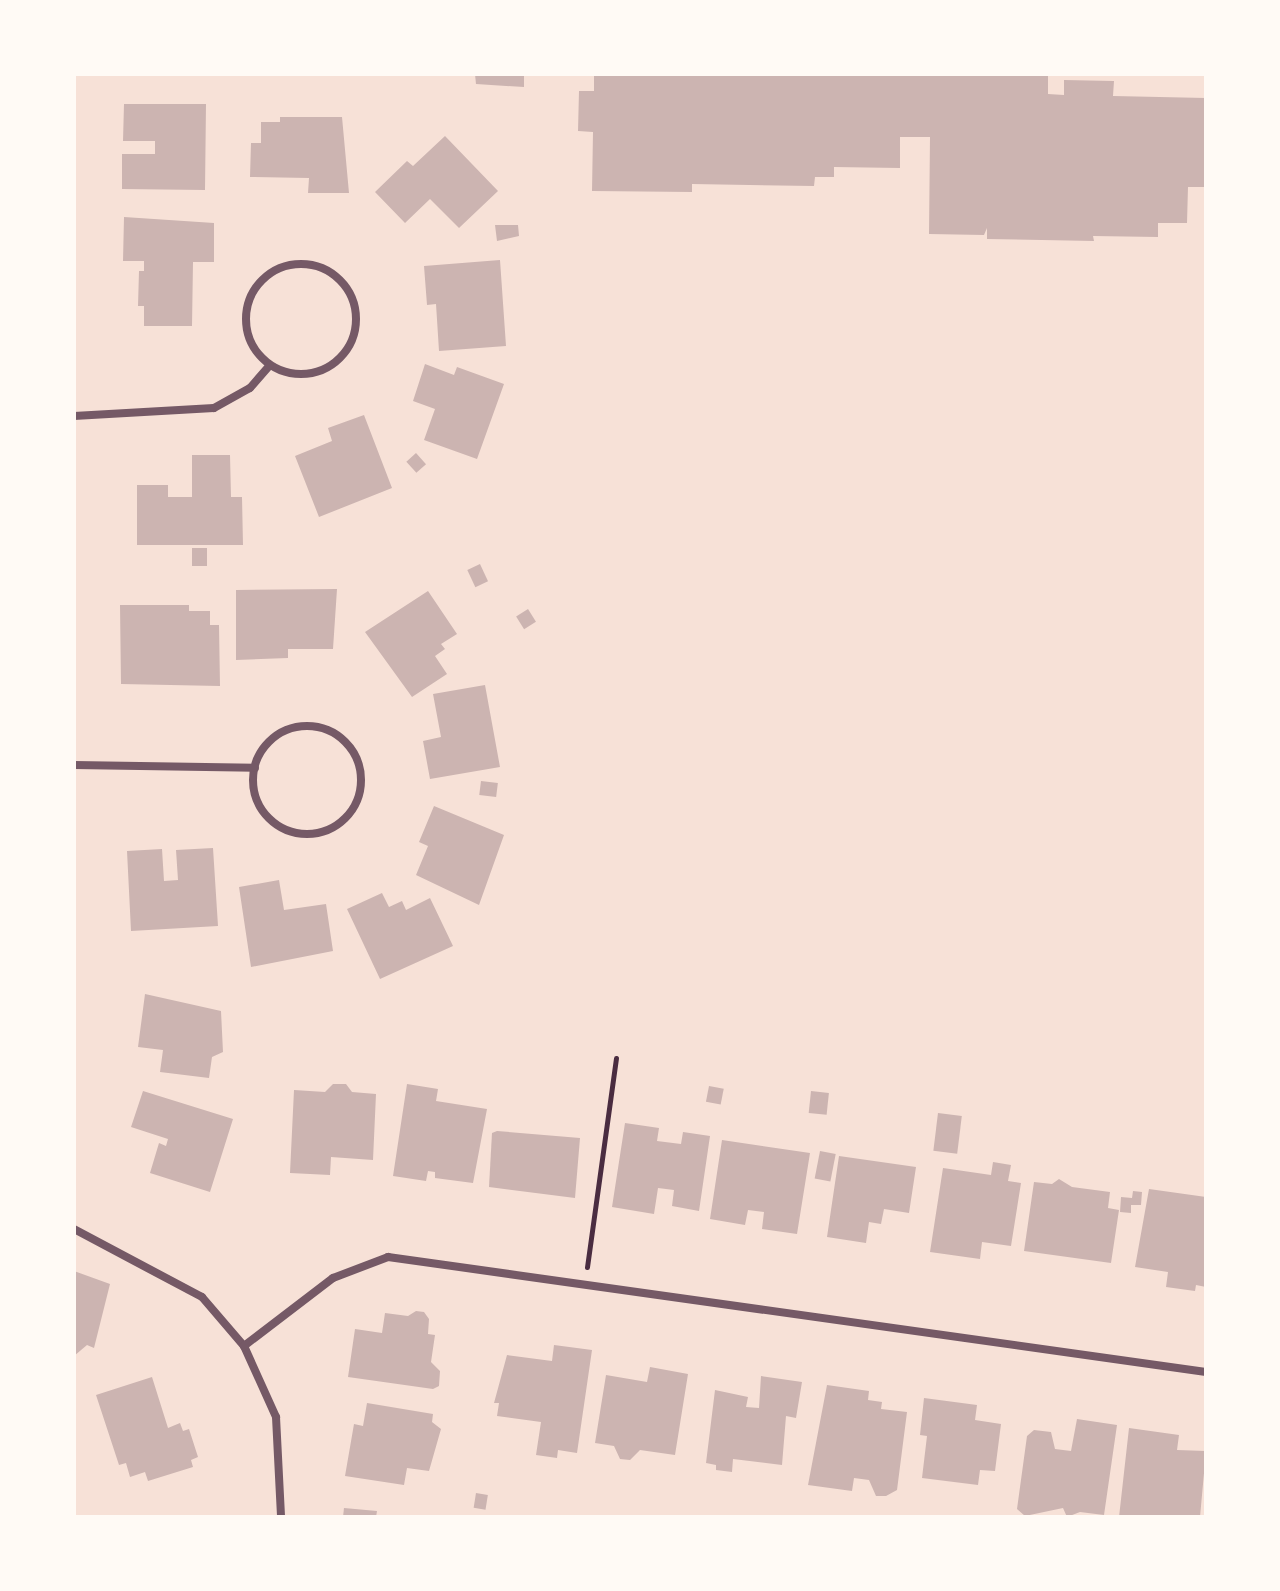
<!DOCTYPE html>
<style>
body{margin:0}
#map{position:relative;width:1280px;height:1591px;overflow:hidden;background:#f7e1d7;font-family:"Noto Sans",sans-serif}
div>[style]{position:absolute}
.building>*{inset:0;background:#ccb4b1;transform-origin:0 0}
.path>*{height:5px;margin:-2.5px;padding:0 2.5px;transform-origin:2.5px;border-radius:2.5px;background:#4a2c40}
.minor>*{height:8px;margin:-4px;padding:0 4px;transform-origin:4px;border-radius:4px;background:#755966}
.minor>.ring{margin:-4px;padding:0;box-sizing:content-box;background:none;border:8px solid #755966;border-radius:50%}
span{translate:-50% -50%;white-space:nowrap;text-align:center;line-height:1.15;-webkit-text-stroke:6px #fffaf5;paint-order:stroke}
.frame{position:absolute;inset:0;border:76px solid #fffaf5;pointer-events:none}
</style>
<div id="map">
<div class="building">
<div style="clip-path:polygon(475px 74px,524px 74px,524px 87px,476px 84px)"></div>
<div style="clip-path:polygon(594px 74px,1048px 74px,1048px 94px,1064px 95px,1064px 80px,1114px 81px,1113px 96px,1206px 98px,1206px 187px,1188px 187px,1187px 223px,1158px 223px,1158px 237px,1093px 236px,1094px 241px,987px 239px,987px 228px,984px 235px,929px 234px,930px 137px,900px 137px,900px 168px,834px 167px,834px 177px,815px 177px,814px 186px,692px 184px,692px 192px,592px 191px,593px 132px,578px 131px,579px 91px,594px 91px)"></div>
<div style="clip-path:polygon(124px 104px,206px 104px,205px 190px,122px 189px,122px 154px,155px 154px,155px 141px,123px 141px)"></div>
<div style="clip-path:polygon(280px 117px,342px 117px,349px 193px,308px 193px,309px 178px,250px 177px,251px 143px,261px 143px,261px 122px,280px 122px)"></div>
<div style="clip-path:polygon(445px 136px,498px 191px,459px 228px,430px 199px,405px 223px,375px 192px,407px 161px,413px 166px)"></div>
<div style="clip-path:polygon(124px 217px,214px 223px,214px 262px,193px 262px,192px 326px,144px 326px,144px 306px,138px 306px,139px 271px,144px 271px,144px 261px,123px 261px)"></div>
<div style="clip-path:polygon(495px 225px,518px 225px,519px 236px,497px 241px)"></div>
<div style="clip-path:polygon(500px 260px,506px 346px,439px 351px,436px 304px,427px 305px,424px 266px)"></div>
<div style="clip-path:polygon(425px 364px,454px 375px,457px 367px,504px 384px,477px 459px,424px 440px,435px 409px,413px 401px)"></div>
<div style="clip-path:polygon(364px 415px,392px 488px,319px 517px,295px 456px,332px 441px,328px 428px)"></div>
<div style="left:416px;top:453px;width:15px;height:13px;rotate:48deg"></div>
<div style="clip-path:polygon(192px 455px,230px 455px,231px 497px,242px 497px,243px 545px,137px 545px,137px 485px,168px 485px,168px 497px,192px 497px)"></div>
<div style="left:192px;top:548px;width:15px;height:18px"></div>
<div style="left:480px;top:564px;width:19px;height:14px;rotate:65deg"></div>
<div style="clip-path:polygon(337px 589px,333px 649px,288px 649px,288px 658px,236px 660px,236px 590px)"></div>
<div style="clip-path:polygon(428px 591px,457px 634px,441px 644px,445px 649px,435px 656px,447px 674px,412px 697px,365px 632px)"></div>
<div style="clip-path:polygon(120px 605px,189px 605px,189px 611px,210px 611px,210px 625px,219px 625px,220px 686px,121px 684px)"></div>
<div style="left:528px;top:609px;width:15px;height:14px;rotate:58deg"></div>
<div style="clip-path:polygon(485px 685px,500px 767px,430px 779px,423px 741px,441px 737px,433px 694px)"></div>
<div style="left:481px;top:781px;width:17px;height:14px;rotate:7deg"></div>
<div style="clip-path:polygon(434px 806px,504px 835px,479px 905px,416px 875px,428px 846px,419px 842px)"></div>
<div style="clip-path:polygon(213px 848px,218px 926px,131px 931px,127px 851px,162px 849px,164px 881px,178px 880px,176px 850px)"></div>
<div style="clip-path:polygon(279px 880px,284px 910px,326px 904px,333px 951px,251px 967px,239px 887px)"></div>
<div style="clip-path:polygon(382px 893px,389px 907px,402px 901px,406px 910px,430px 898px,453px 946px,380px 979px,347px 909px)"></div>
<div style="clip-path:polygon(145px 994px,221px 1011px,223px 1052px,212px 1057px,209px 1078px,160px 1072px,163px 1050px,138px 1047px)"></div>
<div style="clip-path:polygon(333px 1084px,346px 1084px,352px 1092px,376px 1094px,373px 1160px,331px 1157px,330px 1175px,290px 1173px,294px 1090px,325px 1092px)"></div>
<div style="clip-path:polygon(407px 1084px,438px 1089px,436px 1101px,487px 1109px,473px 1183px,435px 1178px,435px 1172px,428px 1171px,426px 1181px,393px 1176px)"></div>
<div style="left:709px;top:1086px;width:15px;height:16px;rotate:11deg"></div>
<div style="clip-path:polygon(143px 1091px,233px 1119px,210px 1192px,150px 1173px,159px 1143px,166px 1146px,168px 1139px,131px 1127px)"></div>
<div style="left:811px;top:1091px;width:18px;height:22px;rotate:6deg"></div>
<div style="left:938px;top:1113px;width:24px;height:38px;rotate:7deg"></div>
<div style="clip-path:polygon(625px 1123px,659px 1128px,657px 1141px,681px 1144px,683px 1132px,710px 1136px,699px 1211px,672px 1206px,674px 1190px,658px 1188px,654px 1214px,612px 1207px)"></div>
<div style="clip-path:polygon(497px 1131px,580px 1138px,575px 1198px,489px 1187px,492px 1133px)"></div>
<div style="clip-path:polygon(722px 1140px,810px 1153px,797px 1234px,762px 1229px,764px 1212px,748px 1210px,745px 1225px,710px 1219px)"></div>
<div style="left:820px;top:1151px;width:16px;height:28px;rotate:11deg"></div>
<div style="clip-path:polygon(839px 1156px,916px 1167px,909px 1213px,884px 1209px,881px 1224px,869px 1222px,866px 1243px,827px 1237px)"></div>
<div style="clip-path:polygon(993px 1162px,1011px 1165px,1008px 1181px,1021px 1183px,1011px 1246px,982px 1242px,980px 1259px,930px 1252px,943px 1168px,991px 1175px)"></div>
<div style="clip-path:polygon(1059px 1179px,1072px 1187px,1110px 1192px,1108px 1208px,1119px 1210px,1111px 1263px,1024px 1251px,1034px 1182px,1052px 1184px)"></div>
<div style="clip-path:polygon(1149px 1189px,1206px 1197px,1206px 1287px,1196px 1285px,1195px 1291px,1166px 1287px,1168px 1272px,1135px 1267px)"></div>
<div style="clip-path:polygon(1133px 1191px,1142px 1192px,1141px 1205px,1131px 1205px,1131px 1213px,1120px 1212px,1121px 1197px,1132px 1198px)"></div>
<div style="clip-path:polygon(74px 1271px,110px 1284px,94px 1348px,87px 1345px,74px 1356px)"></div>
<div style="clip-path:polygon(416px 1311px,424px 1312px,429px 1319px,428px 1334px,435px 1335px,431px 1362px,440px 1371px,439px 1386px,433px 1389px,348px 1377px,355px 1329px,382px 1333px,385px 1313px,408px 1316px)"></div>
<div style="clip-path:polygon(554px 1345px,592px 1350px,577px 1453px,558px 1450px,557px 1458px,536px 1455px,541px 1422px,497px 1416px,499px 1403px,494px 1403px,507px 1355px,552px 1361px)"></div>
<div style="clip-path:polygon(650px 1367px,688px 1374px,675px 1455px,640px 1450px,630px 1460px,620px 1459px,614px 1446px,595px 1443px,606px 1375px,647px 1382px)"></div>
<div style="clip-path:polygon(761px 1376px,802px 1382px,796px 1418px,786px 1416px,782px 1465px,733px 1459px,732px 1472px,716px 1470px,716px 1465px,706px 1463px,715px 1390px,748px 1397px,746px 1407px,759px 1408px)"></div>
<div style="clip-path:polygon(152px 1377px,168px 1428px,180px 1423px,183px 1431px,189px 1429px,198px 1457px,191px 1460px,193px 1467px,148px 1481px,145px 1472px,130px 1477px,126px 1463px,119px 1465px,96px 1395px)"></div>
<div style="clip-path:polygon(827px 1385px,869px 1391px,868px 1400px,882px 1402px,881px 1409px,907px 1412px,897px 1490px,886px 1496px,876px 1496px,869px 1480px,854px 1478px,852px 1491px,808px 1485px)"></div>
<div style="clip-path:polygon(924px 1398px,977px 1405px,975px 1420px,1001px 1424px,995px 1471px,980px 1470px,978px 1485px,922px 1478px,927px 1436px,920px 1435px)"></div>
<div style="clip-path:polygon(367px 1403px,433px 1414px,432px 1422px,441px 1429px,429px 1471px,407px 1468px,404px 1485px,345px 1476px,354px 1424px,363px 1426px)"></div>
<div style="clip-path:polygon(1077px 1419px,1117px 1425px,1104px 1515px,1080px 1512px,1067px 1517px,1063px 1508px,1025px 1516px,1017px 1509px,1027px 1436px,1034px 1430px,1051px 1432px,1055px 1449px,1071px 1451px)"></div>
<div style="clip-path:polygon(1129px 1428px,1179px 1435px,1177px 1450px,1206px 1451px,1200px 1517px,1119px 1517px)"></div>
<div style="left:476px;top:1493px;width:12px;height:15px;rotate:9deg"></div>
<div style="clip-path:polygon(344px 1508px,377px 1511px,376px 1517px,343px 1517px)"></div>
</div>
<div class="path">
<div style="left:587px;top:1267px;width:211px;rotate:-82.1deg"></div>
</div>
<div class="minor">
<div class="ring" style="left:246px;top:264px;width:102px;height:102px"></div>
<div style="left:74px;top:416px;width:140px;rotate:-3.3deg"></div>
<div style="left:214px;top:408px;width:41px;rotate:-29.1deg"></div>
<div style="left:250px;top:388px;width:30px;rotate:-49deg"></div>
<div class="ring" style="left:253px;top:726px;width:100px;height:100px"></div>
<div style="left:74px;top:765px;width:181px;rotate:0.9deg"></div>
<div style="left:74px;top:1229px;width:145px;rotate:28deg"></div>
<div style="left:202px;top:1297px;width:65px;rotate:49.4deg"></div>
<div style="left:244px;top:1346px;width:78px;rotate:65.7deg"></div>
<div style="left:276px;top:1417px;width:100px;rotate:87.1deg"></div>
<div style="left:244px;top:1346px;width:112px;rotate:-37.4deg"></div>
<div style="left:333px;top:1278px;width:59px;rotate:-20.9deg"></div>
<div style="left:388px;top:1257px;width:826px;rotate:8deg"></div>
</div>
<div class="frame"></div>
</div>
